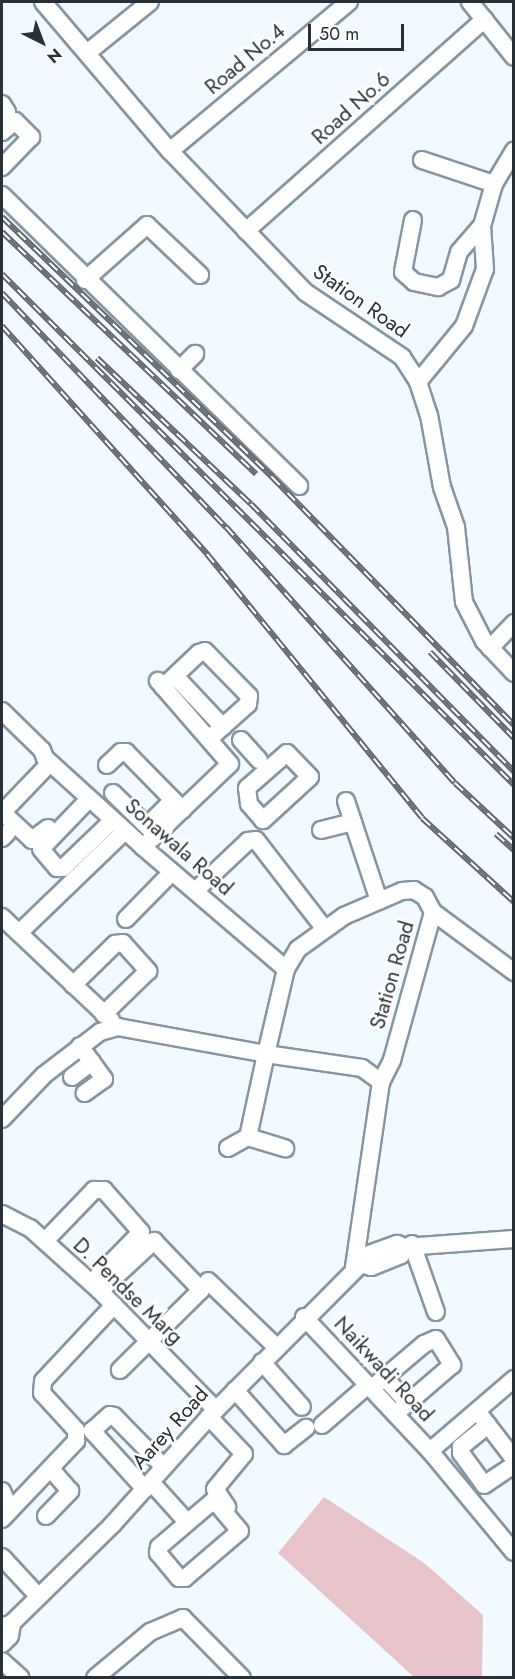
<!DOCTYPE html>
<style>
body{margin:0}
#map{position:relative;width:515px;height:1679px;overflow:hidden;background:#f2f9ff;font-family:Jost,sans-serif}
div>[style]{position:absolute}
.green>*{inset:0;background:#e8c3c9}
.roads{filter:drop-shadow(2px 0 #8596a3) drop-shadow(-2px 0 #8596a3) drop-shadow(0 2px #8596a3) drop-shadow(0 -2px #8596a3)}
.minor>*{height:16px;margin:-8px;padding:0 8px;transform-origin:8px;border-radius:8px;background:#fff}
.rail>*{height:6px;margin-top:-3px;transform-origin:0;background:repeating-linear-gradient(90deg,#fff 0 11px,#61686d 0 22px);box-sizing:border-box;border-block:2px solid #61686d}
span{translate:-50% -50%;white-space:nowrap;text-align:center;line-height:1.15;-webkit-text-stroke:5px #fff;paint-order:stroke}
.street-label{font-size:21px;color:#2a3136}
.frame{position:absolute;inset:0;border:3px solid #2a3136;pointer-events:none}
.north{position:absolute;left:12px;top:12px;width:60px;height:60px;-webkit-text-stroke:4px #fff;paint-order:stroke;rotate:138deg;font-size:16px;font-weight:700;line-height:24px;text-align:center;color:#2a3136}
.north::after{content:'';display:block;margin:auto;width:21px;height:27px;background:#2a3136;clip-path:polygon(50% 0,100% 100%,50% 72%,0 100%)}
.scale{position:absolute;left:308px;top:24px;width:96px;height:27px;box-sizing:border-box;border:3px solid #2a3136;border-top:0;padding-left:8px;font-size:18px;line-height:21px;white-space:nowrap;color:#2a3136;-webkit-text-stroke:4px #fff;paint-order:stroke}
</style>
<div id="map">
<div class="green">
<div style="clip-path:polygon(324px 1497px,424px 1563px,483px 1615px,482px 1676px,414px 1677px,278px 1553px)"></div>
</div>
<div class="roads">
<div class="minor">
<div style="left:43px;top:2px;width:196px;rotate:49.6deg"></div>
<div style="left:170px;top:151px;width:195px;rotate:46.2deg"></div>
<div style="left:305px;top:292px;width:117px;rotate:33.8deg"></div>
<div style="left:402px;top:357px;width:30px;rotate:57deg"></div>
<div style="left:418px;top:382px;width:35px;rotate:72deg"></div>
<div style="left:429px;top:415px;width:73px;rotate:79.8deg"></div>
<div style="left:442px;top:487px;width:42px;rotate:70.7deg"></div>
<div style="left:456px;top:527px;width:75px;rotate:83.9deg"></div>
<div style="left:464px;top:602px;width:44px;rotate:62.9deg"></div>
<div style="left:484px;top:641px;width:44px;rotate:46.8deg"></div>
<div style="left:470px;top:2px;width:70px;rotate:51.3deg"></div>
<div style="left:87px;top:53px;width:81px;rotate:-39deg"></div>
<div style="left:2px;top:104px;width:9px;rotate:58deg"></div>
<div style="left:7px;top:112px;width:8px;rotate:130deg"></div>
<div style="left:2px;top:132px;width:17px;rotate:-40deg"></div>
<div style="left:15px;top:121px;width:23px;rotate:45deg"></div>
<div style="left:31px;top:137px;width:42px;rotate:134deg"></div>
<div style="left:170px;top:151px;width:233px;rotate:-39.8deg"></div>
<div style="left:422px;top:160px;width:76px;rotate:18.4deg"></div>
<div style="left:2px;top:195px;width:416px;rotate:44.4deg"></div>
<div style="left:413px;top:220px;width:53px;rotate:100.9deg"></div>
<div style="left:403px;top:272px;width:15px;rotate:42deg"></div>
<div style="left:414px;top:282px;width:25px;rotate:12deg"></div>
<div style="left:438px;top:287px;width:15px;rotate:-28deg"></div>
<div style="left:451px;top:280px;width:29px;rotate:-74deg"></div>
<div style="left:459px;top:252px;width:35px;rotate:-49deg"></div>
<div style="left:246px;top:231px;width:319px;rotate:-41.6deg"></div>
<div style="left:85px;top:280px;width:83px;rotate:-41.6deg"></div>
<div style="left:147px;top:225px;width:73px;rotate:43.3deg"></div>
<div style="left:179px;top:370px;width:23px;rotate:-45deg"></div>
<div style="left:418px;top:382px;width:72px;rotate:-50.6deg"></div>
<div style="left:464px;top:326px;width:61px;rotate:-69.8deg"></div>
<div style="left:485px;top:269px;width:43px;rotate:-94deg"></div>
<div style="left:482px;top:226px;width:44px;rotate:-74.1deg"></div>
<div style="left:494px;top:184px;width:39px;rotate:-59deg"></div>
<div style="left:490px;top:648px;width:35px;rotate:-46deg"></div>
<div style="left:175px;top:676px;width:70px;rotate:46.7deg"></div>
<div style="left:163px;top:687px;width:50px;rotate:-43.4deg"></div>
<div style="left:199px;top:653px;width:6px;rotate:-18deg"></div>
<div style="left:205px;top:651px;width:63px;rotate:45.6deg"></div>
<div style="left:249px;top:696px;width:8px;rotate:97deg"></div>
<div style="left:248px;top:704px;width:51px;rotate:138.2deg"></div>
<div style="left:2px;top:711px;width:56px;rotate:44.3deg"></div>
<div style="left:42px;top:750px;width:9px;rotate:69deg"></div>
<div style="left:45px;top:758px;width:132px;rotate:42.2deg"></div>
<div style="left:143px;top:847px;width:188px;rotate:40.5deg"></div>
<div style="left:241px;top:740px;width:27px;rotate:48deg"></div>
<div style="left:287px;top:753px;width:33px;rotate:46deg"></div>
<div style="left:310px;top:777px;width:64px;rotate:137.5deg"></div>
<div style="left:263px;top:820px;width:21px;rotate:-131deg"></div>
<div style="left:249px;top:804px;width:16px;rotate:-97deg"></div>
<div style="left:247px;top:788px;width:53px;rotate:-41.2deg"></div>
<div style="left:107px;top:765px;width:19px;rotate:-43deg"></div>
<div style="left:121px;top:752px;width:5px"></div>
<div style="left:126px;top:752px;width:81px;rotate:45.5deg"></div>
<div style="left:113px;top:793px;width:60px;rotate:44.3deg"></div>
<div style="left:89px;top:799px;width:69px;rotate:133.8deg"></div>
<div style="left:41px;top:849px;width:25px;rotate:50deg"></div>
<div style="left:57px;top:868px;width:6px"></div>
<div style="left:63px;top:868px;width:69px;rotate:-43.8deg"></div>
<div style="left:346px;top:801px;width:105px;rotate:71.7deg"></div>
<div style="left:2px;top:812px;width:41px;rotate:43deg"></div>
<div style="left:32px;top:840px;width:20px;rotate:-37deg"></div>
<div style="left:2px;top:813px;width:69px;rotate:-46.2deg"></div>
<div style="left:147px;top:826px;width:37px;rotate:-45deg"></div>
<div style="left:321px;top:830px;width:33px;rotate:-14deg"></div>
<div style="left:2px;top:838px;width:8px;rotate:-45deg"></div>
<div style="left:143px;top:847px;width:120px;rotate:-43.7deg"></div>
<div style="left:230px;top:764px;width:110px;rotate:-130.9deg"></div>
<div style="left:195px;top:891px;width:73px;rotate:-43.3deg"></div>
<div style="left:248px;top:841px;width:8px;rotate:-7deg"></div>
<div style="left:256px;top:840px;width:111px;rotate:52.3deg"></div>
<div style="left:433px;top:912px;width:101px;rotate:36.5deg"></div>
<div style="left:2px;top:917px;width:150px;rotate:43.4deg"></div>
<div style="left:126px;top:919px;width:66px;rotate:-45.6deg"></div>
<div style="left:19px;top:933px;width:147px;rotate:-43.9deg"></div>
<div style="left:73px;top:985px;width:59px;rotate:-44.3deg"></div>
<div style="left:115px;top:944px;width:8px;rotate:-7deg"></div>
<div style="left:123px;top:943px;width:38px;rotate:48deg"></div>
<div style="left:148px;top:971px;width:62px;rotate:135.7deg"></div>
<div style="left:80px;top:1046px;width:41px;rotate:54deg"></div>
<div style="left:104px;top:1079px;width:24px;rotate:144deg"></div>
<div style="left:72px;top:1077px;width:25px;rotate:-37deg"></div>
<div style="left:2px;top:1119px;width:61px;rotate:-46.3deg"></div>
<div style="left:44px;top:1075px;width:71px;rotate:-37.5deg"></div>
<div style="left:100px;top:1032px;width:19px;rotate:-16deg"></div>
<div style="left:118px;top:1027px;width:150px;rotate:10.3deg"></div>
<div style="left:266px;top:1054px;width:85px;rotate:102.2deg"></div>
<div style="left:228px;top:1148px;width:23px;rotate:-29deg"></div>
<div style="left:248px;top:1137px;width:39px;rotate:17deg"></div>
<div style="left:2px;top:1214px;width:31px;rotate:27deg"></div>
<div style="left:30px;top:1228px;width:94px;rotate:42deg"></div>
<div style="left:100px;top:1291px;width:166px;rotate:45.7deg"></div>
<div style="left:45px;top:1241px;width:71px;rotate:-46.1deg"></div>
<div style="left:94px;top:1190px;width:10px"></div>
<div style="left:104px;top:1190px;width:56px;rotate:48.6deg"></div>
<div style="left:141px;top:1232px;width:71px;rotate:134.4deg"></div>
<div style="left:397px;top:1244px;width:9px;rotate:21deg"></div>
<div style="left:405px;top:1247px;width:9px;rotate:117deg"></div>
<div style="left:401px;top:1255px;width:32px;rotate:158deg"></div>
<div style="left:371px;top:1267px;width:10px;rotate:-163deg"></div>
<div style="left:361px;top:1264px;width:13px;rotate:-51deg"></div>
<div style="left:369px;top:1254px;width:30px;rotate:-20deg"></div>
<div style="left:412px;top:1244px;width:72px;rotate:70.6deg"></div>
<div style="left:405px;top:1247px;width:109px;rotate:-4.2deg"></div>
<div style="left:354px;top:1267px;width:187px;rotate:-81.7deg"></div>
<div style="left:381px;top:1082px;width:25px;rotate:-63deg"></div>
<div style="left:392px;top:1060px;width:154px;rotate:-74.5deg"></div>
<div style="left:433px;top:912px;width:17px;rotate:-118deg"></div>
<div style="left:425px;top:897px;width:13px;rotate:-148deg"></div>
<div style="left:414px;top:890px;width:12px;rotate:175deg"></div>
<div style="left:402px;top:891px;width:63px;rotate:156.7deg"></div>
<div style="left:344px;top:916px;width:57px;rotate:144.3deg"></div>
<div style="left:298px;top:949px;width:23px;rotate:121deg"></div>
<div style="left:286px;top:969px;width:87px;rotate:103.2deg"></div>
<div style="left:266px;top:1054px;width:97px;rotate:8.3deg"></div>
<div style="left:362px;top:1068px;width:24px;rotate:36deg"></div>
<div style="left:208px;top:1281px;width:95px;rotate:44.1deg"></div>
<div style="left:100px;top:1291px;width:74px;rotate:-42.8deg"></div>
<div style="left:154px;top:1241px;width:68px;rotate:46.2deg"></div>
<div style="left:201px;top:1290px;width:114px;rotate:135.4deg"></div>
<div style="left:304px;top:1317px;width:184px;rotate:46.8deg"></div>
<div style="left:430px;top:1451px;width:131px;rotate:50.3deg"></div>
<div style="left:262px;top:1362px;width:60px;rotate:48.4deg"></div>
<div style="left:384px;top:1377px;width:35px;rotate:47deg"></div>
<div style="left:372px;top:1388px;width:68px;rotate:-40.2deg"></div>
<div style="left:424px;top:1344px;width:13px;rotate:-23deg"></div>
<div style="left:436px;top:1339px;width:31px;rotate:58deg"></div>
<div style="left:452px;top:1365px;width:75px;rotate:139.3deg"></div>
<div style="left:235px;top:1390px;width:74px;rotate:48.3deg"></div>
<div style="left:284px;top:1445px;width:28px;rotate:-38deg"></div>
<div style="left:481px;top:1416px;width:54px;rotate:52.5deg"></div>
<div style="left:209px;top:1417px;width:51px;rotate:46.6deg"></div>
<div style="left:244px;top:1454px;width:45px;rotate:129.6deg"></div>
<div style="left:215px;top:1489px;width:22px;rotate:56deg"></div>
<div style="left:322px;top:1425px;width:61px;rotate:-41deg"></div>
<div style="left:488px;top:1425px;width:35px;rotate:141deg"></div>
<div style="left:461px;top:1447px;width:6px;rotate:90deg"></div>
<div style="left:461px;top:1453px;width:39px;rotate:54deg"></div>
<div style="left:484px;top:1485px;width:36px;rotate:-34deg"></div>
<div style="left:430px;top:1451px;width:111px;rotate:-40.6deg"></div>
<div style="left:151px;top:1482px;width:54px;rotate:48deg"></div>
<div style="left:145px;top:1489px;width:79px;rotate:-132.4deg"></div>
<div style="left:92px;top:1431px;width:24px;rotate:-42deg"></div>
<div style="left:110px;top:1415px;width:4px;rotate:14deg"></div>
<div style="left:114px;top:1416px;width:71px;rotate:45.6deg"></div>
<div style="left:2px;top:1491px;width:8px;rotate:67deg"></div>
<div style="left:5px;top:1498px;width:5px;rotate:127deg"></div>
<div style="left:214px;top:1500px;width:40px;rotate:50deg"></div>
<div style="left:240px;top:1531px;width:72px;rotate:139.5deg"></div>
<div style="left:185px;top:1578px;width:6px;rotate:180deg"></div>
<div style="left:179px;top:1578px;width:33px;rotate:-130deg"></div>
<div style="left:158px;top:1553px;width:6px;rotate:-81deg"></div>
<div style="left:159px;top:1547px;width:72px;rotate:-40.5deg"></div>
<div style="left:46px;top:1516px;width:35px;rotate:-46deg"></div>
<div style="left:70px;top:1491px;width:30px;rotate:-131deg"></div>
<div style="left:2px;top:1519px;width:108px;rotate:-46.5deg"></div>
<div style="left:76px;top:1441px;width:11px;rotate:-90deg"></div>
<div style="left:76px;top:1430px;width:50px;rotate:-132.6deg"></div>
<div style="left:42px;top:1393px;width:12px;rotate:-85deg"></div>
<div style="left:43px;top:1381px;width:104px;rotate:-46.9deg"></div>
<div style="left:2px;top:1557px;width:54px;rotate:47.2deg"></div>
<div style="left:2px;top:1627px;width:11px;rotate:-22deg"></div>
<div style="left:12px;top:1623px;width:141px;rotate:-44.4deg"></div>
<div style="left:113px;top:1524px;width:144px;rotate:-48.1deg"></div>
<div style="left:209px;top:1417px;width:216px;rotate:-45.2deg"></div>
<div style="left:2px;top:1644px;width:11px;rotate:-45deg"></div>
<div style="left:10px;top:1636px;width:13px;rotate:-81deg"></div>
<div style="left:2px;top:1661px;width:25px;rotate:42deg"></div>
<div style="left:95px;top:1678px;width:72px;rotate:-39.9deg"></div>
<div style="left:150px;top:1632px;width:36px;rotate:-23deg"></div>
<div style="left:183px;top:1618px;width:84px;rotate:45.5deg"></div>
</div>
</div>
<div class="rail">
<div style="left:2px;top:217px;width:375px;rotate:43.9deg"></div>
<div style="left:272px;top:477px;width:347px;rotate:45.7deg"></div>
<div style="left:2px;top:232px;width:351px;rotate:43.6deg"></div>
<div style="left:2px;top:274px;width:723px;rotate:44.94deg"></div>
<div style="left:2px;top:293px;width:324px;rotate:46.3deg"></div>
<div style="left:226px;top:527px;width:343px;rotate:48.2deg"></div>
<div style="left:455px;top:783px;width:81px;rotate:43deg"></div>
<div style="left:2px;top:326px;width:307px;rotate:48deg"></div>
<div style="left:207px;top:554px;width:340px;rotate:50.8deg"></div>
<div style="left:422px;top:818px;width:125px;rotate:42.4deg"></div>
<div style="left:97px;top:358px;width:212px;rotate:43.5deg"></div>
<div style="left:251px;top:504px;width:375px;rotate:45.5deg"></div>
<div style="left:430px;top:652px;width:120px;rotate:45.7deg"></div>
<div style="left:496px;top:834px;width:24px;rotate:42deg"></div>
</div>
<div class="street-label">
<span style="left:245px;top:59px;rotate:-40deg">Road No.4</span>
<span style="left:351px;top:108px;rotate:-42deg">Road No.6</span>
<span style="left:361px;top:301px;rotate:35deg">Station Road</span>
<span style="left:179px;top:847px;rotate:41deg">Sonawala Road</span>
<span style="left:392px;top:975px;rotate:-74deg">Station Road</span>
<span style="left:128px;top:1291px;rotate:44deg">D. Pendse Marg</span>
<span style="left:384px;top:1369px;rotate:47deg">Naikwadi Road</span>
<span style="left:170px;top:1428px;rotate:-48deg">Aarey Road</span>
</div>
<div class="frame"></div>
<div class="north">N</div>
<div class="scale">50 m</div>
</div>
